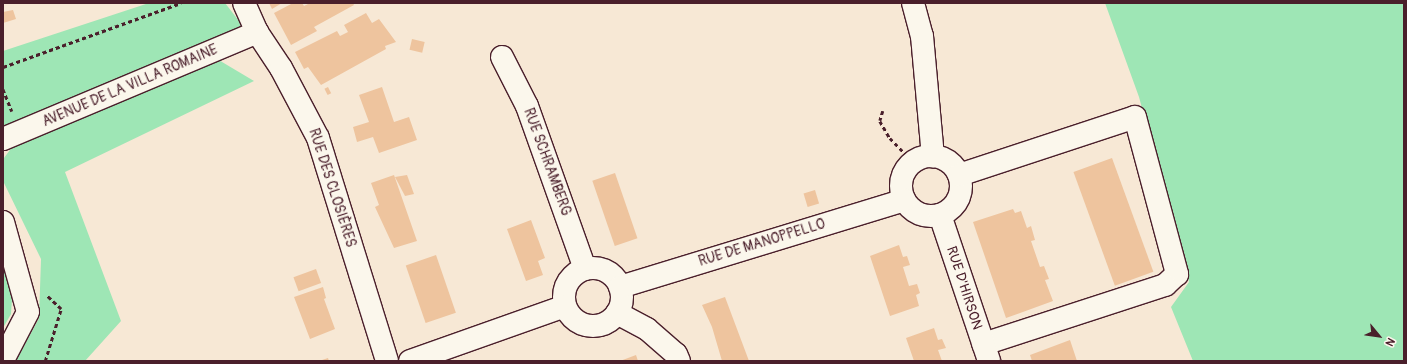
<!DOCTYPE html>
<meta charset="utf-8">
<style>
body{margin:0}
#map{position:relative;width:1407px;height:364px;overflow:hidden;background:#f7e8d5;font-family:Pangolin,sans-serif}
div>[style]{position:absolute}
.green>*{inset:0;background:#9ee6b5}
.building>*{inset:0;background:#eec49e;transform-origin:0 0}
.path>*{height:2.5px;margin-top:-1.25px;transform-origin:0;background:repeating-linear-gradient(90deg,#4a1f2b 0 4px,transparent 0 7px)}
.roads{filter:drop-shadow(1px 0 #4a1f2b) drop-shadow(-1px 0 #4a1f2b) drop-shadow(0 1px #4a1f2b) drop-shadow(0 -1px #4a1f2b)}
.minor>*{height:22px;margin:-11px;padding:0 11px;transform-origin:11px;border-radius:11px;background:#fbf7ec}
.minor>.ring{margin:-11px;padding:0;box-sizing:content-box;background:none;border:22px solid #fbf7ec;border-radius:50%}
span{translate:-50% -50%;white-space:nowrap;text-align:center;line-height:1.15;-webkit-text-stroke:3.5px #fbf7ec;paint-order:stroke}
.street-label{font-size:14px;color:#4a1f2b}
.frame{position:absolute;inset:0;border:4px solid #4a1f2b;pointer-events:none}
.north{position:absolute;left:1359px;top:316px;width:40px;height:40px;-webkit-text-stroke:3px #fbf7ec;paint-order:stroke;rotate:119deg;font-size:11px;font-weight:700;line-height:16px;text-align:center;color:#4a1f2b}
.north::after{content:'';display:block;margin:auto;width:14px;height:18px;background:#4a1f2b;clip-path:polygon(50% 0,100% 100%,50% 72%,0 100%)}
</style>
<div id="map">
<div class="green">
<div style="clip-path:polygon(149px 3px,225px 3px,246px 30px,3px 135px,3px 51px)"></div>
<div style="clip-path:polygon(1105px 3px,1404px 3px,1404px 361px,1193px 361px,1171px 307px,1189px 282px,1139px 97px)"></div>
<div style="clip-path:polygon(217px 59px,254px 81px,65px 172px,121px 321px,85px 361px,16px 361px,39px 318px,41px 259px,4px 183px,4px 158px,15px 143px)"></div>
<div style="clip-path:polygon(3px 249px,12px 299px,11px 314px,3px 328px)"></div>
</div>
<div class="building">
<div style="clip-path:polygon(269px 3px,282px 3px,272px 9px)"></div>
<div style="clip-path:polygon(293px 3px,302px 3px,304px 6px,310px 3px,353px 3px,354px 5px,314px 27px,317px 31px,291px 45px,274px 13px)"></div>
<div style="clip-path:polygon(13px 10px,16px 19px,3px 23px,3px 12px)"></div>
<div style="clip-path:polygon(366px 13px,372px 23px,379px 19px,396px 42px,385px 46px,386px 49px,321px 85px,308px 67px,304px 69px,295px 52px,337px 31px,340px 36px,348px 32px,344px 25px)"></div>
<div style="left:412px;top:39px;width:13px;height:11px;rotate:13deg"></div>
<div style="left:328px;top:87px;width:7px;height:4px;rotate:63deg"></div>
<div style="clip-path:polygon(382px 87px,394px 122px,409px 117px,417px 140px,379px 153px,373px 137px,357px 142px,353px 127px,369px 122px,359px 95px)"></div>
<div style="left:1112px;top:158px;width:121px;height:41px;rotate:70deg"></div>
<div style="left:615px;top:173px;width:69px;height:24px;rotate:71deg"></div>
<div style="clip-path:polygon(394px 175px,417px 241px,394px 248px,375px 207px,379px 205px,371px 183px)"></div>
<div style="clip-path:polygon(407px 175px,414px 194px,405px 196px,395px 177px)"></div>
<div style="left:815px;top:190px;width:14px;height:12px;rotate:73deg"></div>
<div style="clip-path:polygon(1013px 209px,1015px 213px,1021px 211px,1027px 228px,1031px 226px,1035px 240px,1031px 241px,1040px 267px,1044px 266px,1049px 279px,1045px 280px,1053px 301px,1006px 318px,973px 222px)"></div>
<div style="clip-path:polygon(531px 220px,545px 258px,538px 261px,543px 275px,526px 281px,507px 229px)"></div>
<div style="clip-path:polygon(899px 245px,903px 257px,907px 256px,910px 265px,903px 267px,909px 286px,917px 284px,920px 293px,916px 295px,919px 306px,890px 316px,870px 256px)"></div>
<div style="left:436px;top:255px;width:61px;height:32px;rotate:71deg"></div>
<div style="left:316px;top:269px;width:15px;height:24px;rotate:70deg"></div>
<div style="clip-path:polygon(323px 287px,326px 298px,324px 299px,335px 329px,310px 339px,294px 297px)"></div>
<div style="clip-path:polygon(725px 297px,749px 361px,722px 361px,712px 327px,702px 305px)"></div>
<div style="clip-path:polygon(934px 328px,938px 340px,942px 339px,946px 348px,938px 350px,942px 361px,914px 361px,906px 338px)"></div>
<div style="clip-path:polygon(1070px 340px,1077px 361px,1032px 361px,1030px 355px)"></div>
<div style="clip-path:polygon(636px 355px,638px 361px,620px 361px)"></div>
<div style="clip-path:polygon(328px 358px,329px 361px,319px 361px)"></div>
</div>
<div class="path">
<div style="left:3px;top:67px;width:189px;rotate:-19.8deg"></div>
<div style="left:3px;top:89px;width:24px;rotate:68deg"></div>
<div style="left:883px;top:111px;width:10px;rotate:107deg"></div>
<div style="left:880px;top:121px;width:20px;rotate:60deg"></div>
<div style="left:890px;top:138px;width:30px;rotate:46deg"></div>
<div style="left:45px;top:361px;width:54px;rotate:-72.9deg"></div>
<div style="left:61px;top:309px;width:19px;rotate:-137deg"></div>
</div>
<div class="roads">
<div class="minor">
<div style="left:244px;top:3px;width:32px;rotate:66deg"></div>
<div style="left:257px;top:32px;width:43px;rotate:56.3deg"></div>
<div style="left:281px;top:68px;width:79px;rotate:62.1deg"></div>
<div style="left:318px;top:138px;width:233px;rotate:72.8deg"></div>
<div style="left:913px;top:3px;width:34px;rotate:75deg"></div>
<div style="left:922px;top:36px;width:121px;rotate:84.8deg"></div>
<div style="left:502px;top:57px;width:55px;rotate:63deg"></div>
<div style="left:527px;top:106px;width:173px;rotate:70.4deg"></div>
<div style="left:3px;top:139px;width:276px;rotate:-22.8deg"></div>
<div class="ring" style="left:901px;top:156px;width:38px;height:38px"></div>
<div style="left:959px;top:175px;width:185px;rotate:-18.2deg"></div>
<div style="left:1135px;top:117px;width:163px;rotate:75deg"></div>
<div style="left:1177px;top:274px;width:16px;rotate:137deg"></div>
<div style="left:1165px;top:285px;width:191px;rotate:162deg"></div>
<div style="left:940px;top:215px;width:154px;rotate:71.4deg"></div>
<div style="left:3px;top:222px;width:93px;rotate:74.5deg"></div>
<div style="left:28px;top:312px;width:54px;rotate:117.5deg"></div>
<div class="ring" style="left:564px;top:268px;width:36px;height:36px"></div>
<div style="left:620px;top:287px;width:297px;rotate:-17deg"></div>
<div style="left:617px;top:313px;width:34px;rotate:28deg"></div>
<div style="left:647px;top:329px;width:38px;rotate:41deg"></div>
<div style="left:676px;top:354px;width:8px;rotate:67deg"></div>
<div style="left:410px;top:361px;width:164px;rotate:-19.5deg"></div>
</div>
</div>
<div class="street-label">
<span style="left:130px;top:86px;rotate:-23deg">AVENUE DE LA VILLA ROMAINE</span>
<span style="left:547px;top:162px;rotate:70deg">RUE SCHRAMBERG</span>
<span style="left:332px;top:188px;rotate:72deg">RUE DES CLOSIÈRES</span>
<span style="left:762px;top:243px;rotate:-17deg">RUE DE MANOPPELLO</span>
<span style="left:964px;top:288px;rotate:72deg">RUE D'HIRSON</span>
</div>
<div class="frame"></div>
<div class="north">N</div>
</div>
